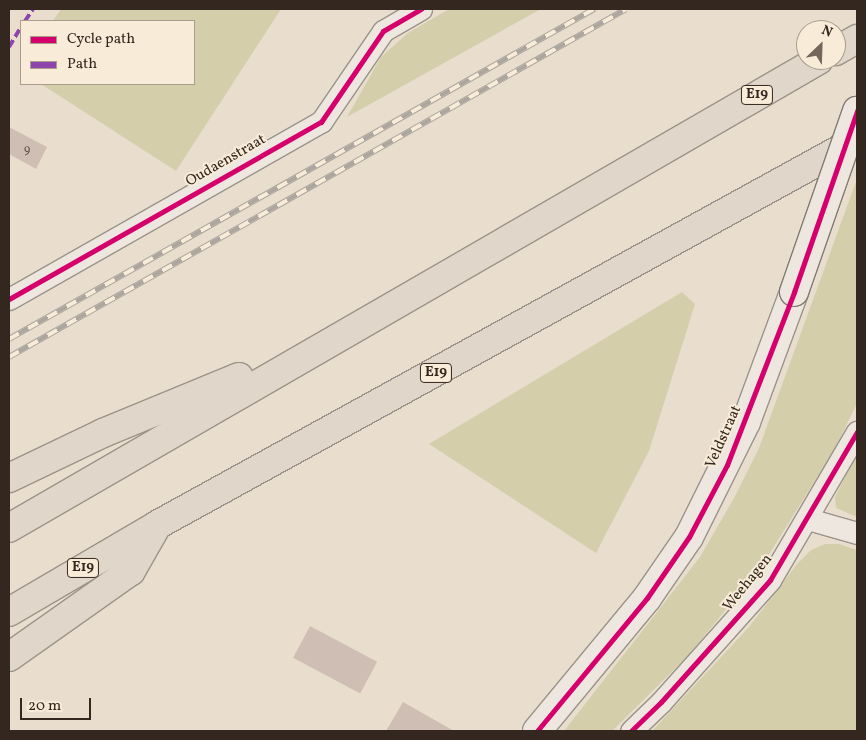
<!DOCTYPE html>
<style>
body{margin:0}
#map{position:relative;width:866px;height:740px;overflow:hidden;background:#e9dece;font-family:Vollkorn,serif}
div>[style]{position:absolute}
.green>*{inset:0;background:#d4ceab}
.building>*{inset:0;background:#cfbeb3;transform-origin:0 0}
.roads{filter:drop-shadow(1px 0 #9b9389) drop-shadow(-1px 0 #9b9389) drop-shadow(0 1px #9b9389) drop-shadow(0 -1px #9b9389)}
.street>*{height:21px;margin:-10.5px;padding:0 10.5px;transform-origin:10.5px;border-radius:10.5px;background:#ede7df}
.secondary>*{height:28px;margin:-14px;padding:0 14px;transform-origin:14px;border-radius:14px;background:#ede7df}
.highway>*{height:28px;margin:-14px;padding:0 14px;transform-origin:14px;border-radius:14px;background:#e0d7ca}
.rail>*{height:5.5px;margin-top:-2.75px;transform-origin:0;background:repeating-linear-gradient(90deg,#f8ebd8 0 11px,#aca69f 0 22px);box-sizing:border-box;border-block:1px solid #aca69f}
.bridges{filter:drop-shadow(1px 0 #827a72) drop-shadow(-1px 0 #827a72) drop-shadow(0 1px #827a72) drop-shadow(0 -1px #827a72)}
.secondary-bridge>*{height:28px;margin:-14px;padding:0 14px;transform-origin:14px;border-radius:14px;background:#ede7df}
.quiet>*{height:4px;margin-top:-2px;transform-origin:0;background:repeating-linear-gradient(90deg,#8e44ad 0 8px,transparent 0 12px)}
.cycleway>*{height:5px;margin:-2.5px;padding:0 2.5px;transform-origin:2.5px;border-radius:2.5px;background:#d6006c}
span{translate:-50% -50%;white-space:nowrap;text-align:center;line-height:1.15;-webkit-text-stroke:4px #f8ebd8;paint-order:stroke}
.number-label{font-size:12px;color:#5b4d44}
.number-label span{-webkit-text-stroke-width:0}
.shield-label span{padding:1px 4px;background:#f8ebd8;border:1px solid;border-radius:4px;-webkit-text-stroke-width:0}
.shield-label{font-size:14px;color:#34271f;font-weight:700}
.street-label{font-size:15px;color:#34271f}
.frame{position:absolute;inset:0;border:10px solid #34271f;pointer-events:none}
.legend{position:absolute;left:20px;top:20px;width:175px;height:65px;box-sizing:border-box;background:#f8ebd8;border:1px solid #aa9d8e;margin:0;padding:6px 9px;list-style:none;font-size:15px;color:#34271f}
.legend li{display:flex;align-items:center;gap:10px;height:25px}
.legend b{width:25px;border:1px solid #aa9d8e}
.north{position:absolute;left:796px;top:20px;width:50px;height:50px;box-sizing:border-box;background:#f8ebd8;border:1px solid #aa9d8e;border-radius:50%;rotate:24deg;font-size:14px;font-weight:700;line-height:20px;text-align:center;color:#34271f}
.north::after{content:'';display:block;margin:auto;width:18px;height:22px;background:#73675c;clip-path:polygon(50% 0,100% 100%,50% 72%,0 100%)}
.scale{position:absolute;left:20px;top:698px;width:71px;height:22px;box-sizing:border-box;border:2px solid #34271f;border-top:0;padding-left:6px;font-size:15px;line-height:18px;white-space:nowrap;color:#34271f;-webkit-text-stroke:4px #f8ebd8;paint-order:stroke}
</style>
<div id="map">
<div class="green">
<div style="clip-path:polygon(61px 9px,281px 9px,176px 171px,41px 84px,194px 84px,194px 21px,53px 21px)"></div>
<div style="clip-path:polygon(449px 9px,541px 9px,347px 117px,381px 57px,408px 33px)"></div>
<div style="clip-path:polygon(857px 179px,857px 403px,836px 447px,763px 564px,688px 656px,612px 731px,564px 731px,700px 557px,734px 498px,759px 448px)"></div>
<div style="clip-path:polygon(682px 292px,695px 304px,649px 451px,596px 553px,429px 444px)"></div>
<div style="clip-path:polygon(857px 454px,857px 517px,836px 508px,835px 497px)"></div>
<div style="clip-path:polygon(825px 544px,839px 544px,857px 550px,857px 731px,652px 731px,749px 627px,797px 564px,811px 550px)"></div>
</div>
<div class="building">
<div style="clip-path:polygon(9px 127px,47px 147px,36px 169px,9px 154px)"></div>
<div style="left:310px;top:626px;width:76px;height:36px;rotate:28deg"></div>
<div style="clip-path:polygon(403px 702px,454px 731px,386px 731px)"></div>
</div>
<div class="roads">
<div class="street">
<div style="left:9px;top:299px;width:359px;rotate:-29.6deg"></div>
<div style="left:321px;top:122px;width:110px;rotate:-55.7deg"></div>
<div style="left:383px;top:31px;width:44px;rotate:-30.1deg"></div>
<div style="left:808px;top:519px;width:51px;rotate:15.9deg"></div>
<div style="left:631px;top:731px;width:42px;rotate:-44deg"></div>
<div style="left:661px;top:702px;width:164px;rotate:-48.2deg"></div>
<div style="left:770px;top:580px;width:172px;rotate:-59.6deg"></div>
</div>
<div class="secondary">
<div style="left:537px;top:731px;width:173px;rotate:-50.4deg"></div>
<div style="left:647px;top:598px;width:74px;rotate:-55.5deg"></div>
<div style="left:689px;top:537px;width:128px;rotate:-63.6deg"></div>
<div style="left:746px;top:422px;width:139px;rotate:-69.7deg"></div>
</div>
<div class="highway">
<div style="left:836px;top:51px;width:24px;rotate:-30deg"></div>
<div style="left:9px;top:478px;width:104px;rotate:-25.6deg"></div>
<div style="left:103px;top:433px;width:147px;rotate:-22.4deg"></div>
<div style="left:9px;top:528px;width:935px;rotate:-30.02deg"></div>
<div style="left:9px;top:612px;width:172px;rotate:-30.4deg"></div>
<div style="left:157px;top:525px;width:799px;rotate:-28.81deg"></div>
<div style="left:9px;top:657px;width:149px;rotate:-35.2deg"></div>
<div style="left:131px;top:571px;width:51px;rotate:-60.4deg"></div>
</div>
</div>
<div class="rail">
<div style="left:9px;top:339px;width:672px;rotate:-29.43deg"></div>
<div style="left:9px;top:357px;width:708px;rotate:-29.42deg"></div>
</div>
<div class="bridges">
<div class="secondary-bridge">
<div style="left:794px;top:292px;width:192px;rotate:-70.8deg"></div>
</div>
</div>
<div class="quiet">
<div style="left:25px;top:21px;width:14px;rotate:-56deg"></div>
<div style="left:9px;top:47px;width:23px;rotate:-59deg"></div>
</div>
<div class="cycleway">
<div style="left:9px;top:299px;width:359px;rotate:-29.6deg"></div>
<div style="left:321px;top:122px;width:110px;rotate:-55.7deg"></div>
<div style="left:383px;top:31px;width:44px;rotate:-30.1deg"></div>
<div style="left:537px;top:731px;width:173px;rotate:-50.4deg"></div>
<div style="left:647px;top:598px;width:74px;rotate:-55.5deg"></div>
<div style="left:689px;top:537px;width:81px;rotate:-62.2deg"></div>
<div style="left:727px;top:465px;width:186px;rotate:-68.8deg"></div>
<div style="left:794px;top:292px;width:192px;rotate:-70.8deg"></div>
<div style="left:631px;top:731px;width:42px;rotate:-44deg"></div>
<div style="left:661px;top:702px;width:164px;rotate:-48.2deg"></div>
<div style="left:770px;top:580px;width:172px;rotate:-59.6deg"></div>
</div>
<div class="number-label">
<span style="left:27px;top:151px">9</span>
</div>
<div class="shield-label">
<span style="left:757px;top:95px">E19</span>
<span style="left:436px;top:373px">E19</span>
<span style="left:83px;top:568px">E19</span>
</div>
<div class="street-label">
<span style="left:226px;top:161px;rotate:-30deg">Oudaenstraat</span>
<span style="left:724px;top:437px;rotate:-66deg">Veldstraat</span>
<span style="left:748px;top:583px;rotate:-51deg">Weehagen</span>
</div>
<div class="frame"></div>
<ul class="legend">
<li><b style="height:6px;background:#d6006c"></b>Cycle path</li>
<li><b style="height:6px;background:#8e44ad"></b>Path</li>
</ul>
<div class="north">N</div>
<div class="scale">20 m</div>
</div>
